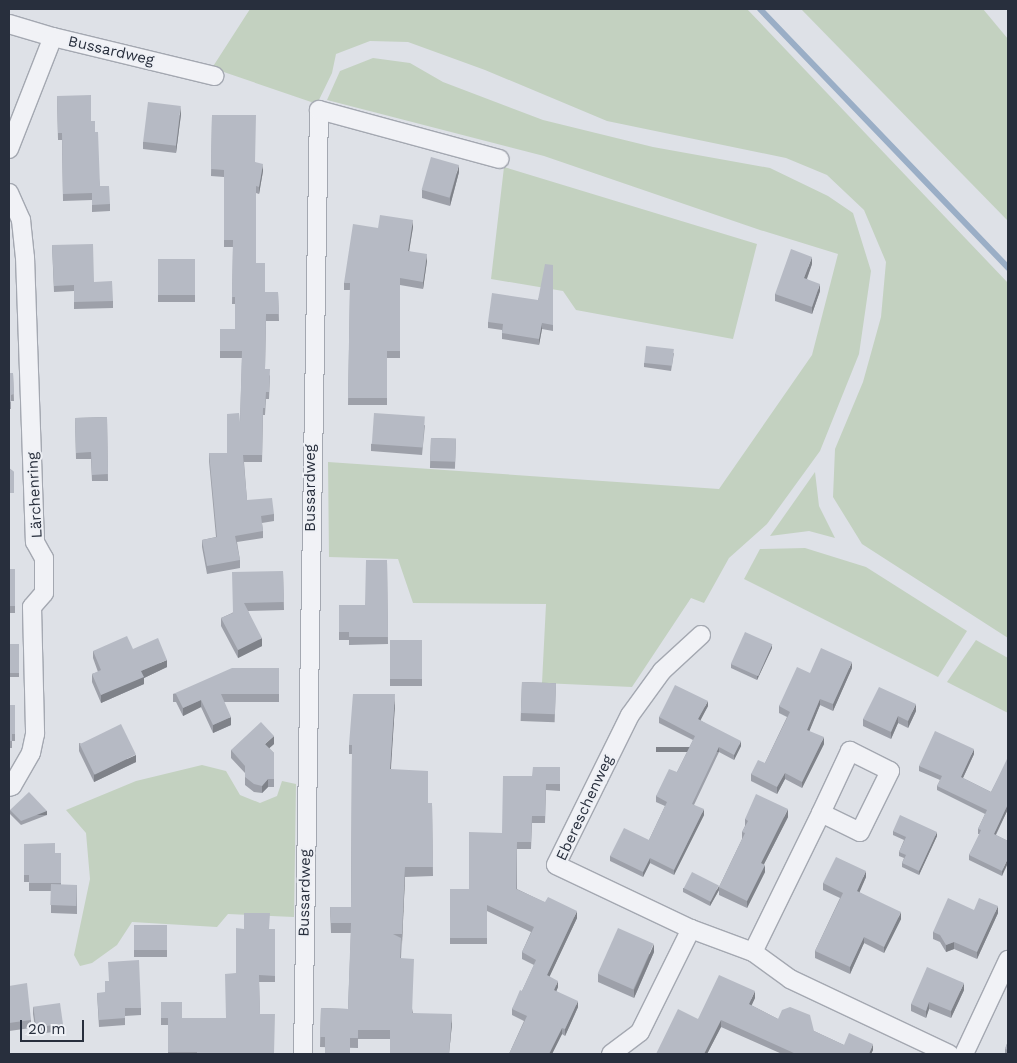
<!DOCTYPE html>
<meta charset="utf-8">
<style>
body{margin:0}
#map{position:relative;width:1017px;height:1063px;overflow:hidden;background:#dee1e7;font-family:"Work Sans",sans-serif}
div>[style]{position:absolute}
.green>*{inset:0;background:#c3d1c0}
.stream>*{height:6px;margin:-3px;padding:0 3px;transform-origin:3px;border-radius:3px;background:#9aaec6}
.roads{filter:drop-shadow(1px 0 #a4a8b1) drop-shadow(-1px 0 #a4a8b1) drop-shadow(0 1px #a4a8b1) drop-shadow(0 -1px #a4a8b1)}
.street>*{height:18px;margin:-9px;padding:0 9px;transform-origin:9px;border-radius:9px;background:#f1f2f6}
.wall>*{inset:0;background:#9da0a9;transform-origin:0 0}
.shaded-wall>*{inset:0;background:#7f8289;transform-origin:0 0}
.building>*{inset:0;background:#b6bac4;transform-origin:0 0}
span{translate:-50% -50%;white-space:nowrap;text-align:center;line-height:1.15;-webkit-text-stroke:4px #eef0f5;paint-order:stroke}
.street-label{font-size:15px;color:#282f3d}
.frame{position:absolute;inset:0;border:10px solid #282f3d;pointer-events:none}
.scale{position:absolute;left:20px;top:1020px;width:64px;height:22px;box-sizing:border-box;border:2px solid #282f3d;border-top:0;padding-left:6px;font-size:15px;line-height:18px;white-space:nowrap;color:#282f3d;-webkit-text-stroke:4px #eef0f5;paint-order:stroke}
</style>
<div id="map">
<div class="green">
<div style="clip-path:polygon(250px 9px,747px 9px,1008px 283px,1008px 638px,862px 544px,833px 497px,835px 449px,863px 382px,881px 317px,886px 262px,864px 210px,827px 175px,786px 158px,607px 121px,485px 70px,408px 42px,370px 41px,336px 54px,332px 73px,317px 104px,212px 68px)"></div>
<div style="clip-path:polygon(801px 9px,983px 9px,1008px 39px,1008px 221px)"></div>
<div style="clip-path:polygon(373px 58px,410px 63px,443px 82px,543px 120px,653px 147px,770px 168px,828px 196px,853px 213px,871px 271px,859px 354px,820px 451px,767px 524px,729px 558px,704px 603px,691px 598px,632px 687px,542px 683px,546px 604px,413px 603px,398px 559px,329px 557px,328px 462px,719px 489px,812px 355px,838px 254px,760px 230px,544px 156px,327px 100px,340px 71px)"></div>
<div style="clip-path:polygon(504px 167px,757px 244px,733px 339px,576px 310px,563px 291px,491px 279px)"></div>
<div style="clip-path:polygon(815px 472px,819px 506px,835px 538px,809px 531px,770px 536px)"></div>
<div style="clip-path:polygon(805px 548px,866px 567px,967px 631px,938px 677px,744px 579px,760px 549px)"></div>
<div style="clip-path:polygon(976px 640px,1008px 658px,1008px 713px,947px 682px)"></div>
<div style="clip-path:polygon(202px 765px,226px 771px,240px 795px,260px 803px,277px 796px,282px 781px,296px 784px,294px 917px,228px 914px,217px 927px,132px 922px,117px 945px,92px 963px,80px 966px,74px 955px,90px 879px,86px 833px,66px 810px,136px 781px)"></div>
</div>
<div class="stream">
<div style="left:760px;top:9px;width:359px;rotate:46.2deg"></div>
</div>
<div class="roads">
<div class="street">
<div style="left:9px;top:24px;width:46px;rotate:16.5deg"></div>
<div style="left:53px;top:37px;width:166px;rotate:13.6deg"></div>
<div style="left:9px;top:149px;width:120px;rotate:-68.6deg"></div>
<div style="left:9px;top:193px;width:30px;rotate:66deg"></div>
<div style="left:21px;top:220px;width:37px;rotate:84deg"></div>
<div style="left:25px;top:257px;width:285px;rotate:88deg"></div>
<div style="left:35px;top:542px;width:18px;rotate:61deg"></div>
<div style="left:44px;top:558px;width:35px;rotate:90deg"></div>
<div style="left:44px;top:593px;width:18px;rotate:131deg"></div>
<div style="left:32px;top:607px;width:127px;rotate:88.6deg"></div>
<div style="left:35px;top:734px;width:19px;rotate:102deg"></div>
<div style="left:31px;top:753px;width:38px;rotate:120deg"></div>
<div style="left:12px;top:786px;width:3px;rotate:162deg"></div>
<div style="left:701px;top:635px;width:53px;rotate:137.3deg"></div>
<div style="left:662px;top:671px;width:54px;rotate:126deg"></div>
<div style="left:630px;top:715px;width:167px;rotate:116.3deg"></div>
<div style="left:556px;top:865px;width:149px;rotate:25.4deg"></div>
<div style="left:691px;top:929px;width:66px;rotate:20.4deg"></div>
<div style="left:753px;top:952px;width:46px;rotate:36.1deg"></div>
<div style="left:790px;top:979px;width:176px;rotate:25.3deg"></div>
<div style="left:753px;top:952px;width:155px;rotate:-63.9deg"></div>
<div style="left:821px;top:813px;width:43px;rotate:26deg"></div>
<div style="left:860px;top:832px;width:68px;rotate:-63.8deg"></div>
<div style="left:890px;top:771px;width:45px;rotate:-153.4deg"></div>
<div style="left:850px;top:751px;width:68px;rotate:115.1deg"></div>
<div style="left:303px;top:1054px;width:944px;rotate:-89.03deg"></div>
<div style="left:319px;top:110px;width:187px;rotate:15.2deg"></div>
<div style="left:611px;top:1054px;width:36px;rotate:-37deg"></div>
<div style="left:640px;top:1032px;width:115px;rotate:-63.7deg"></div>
<div style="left:964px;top:1054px;width:104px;rotate:-64.9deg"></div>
</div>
</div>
<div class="wall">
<div style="clip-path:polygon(57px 96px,91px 121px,100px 186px,110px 204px,110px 211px,92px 212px,92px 200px,63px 201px,62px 140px,58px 140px)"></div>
<div style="clip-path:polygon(181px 114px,176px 153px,143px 149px,143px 142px)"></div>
<div style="clip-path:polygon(212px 115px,263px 171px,259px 194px,256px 193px,256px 263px,265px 292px,278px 292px,279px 321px,266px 321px,265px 369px,270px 376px,269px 399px,266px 399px,265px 415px,263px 415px,262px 462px,244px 462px,247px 500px,274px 514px,274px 521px,262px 523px,263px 531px,263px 538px,237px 542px,240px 560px,240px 568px,207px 574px,202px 547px,202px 540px,216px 537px,209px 461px,209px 453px,227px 453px,240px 422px,242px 358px,220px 358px,220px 329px,235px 329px,235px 304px,232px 304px,233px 247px,224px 247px,224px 177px,211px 176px)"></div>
<div style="clip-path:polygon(459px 172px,450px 206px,422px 198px,422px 190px)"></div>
<div style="clip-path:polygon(413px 227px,409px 251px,427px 261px,423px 289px,400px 285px,400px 358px,387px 358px,387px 405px,348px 405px,350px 290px,344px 290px,344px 283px,378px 228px)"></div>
<div style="clip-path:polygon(52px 245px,94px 282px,113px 301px,113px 308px,74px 309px,74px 291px,54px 292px)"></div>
<div style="left:158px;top:259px;width:37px;height:43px"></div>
<div style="clip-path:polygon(812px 264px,807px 279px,820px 291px,812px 314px,775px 301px,775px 294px)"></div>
<div style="clip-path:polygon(553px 265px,553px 331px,542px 329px,539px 345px,502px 339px,502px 330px,488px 328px,488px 322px,538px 300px)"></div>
<div style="clip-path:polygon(674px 353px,671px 371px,644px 367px,644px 363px)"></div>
<div style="clip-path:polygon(9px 363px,10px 373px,13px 373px,14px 401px,11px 401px,11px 409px,9px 409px)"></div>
<div style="clip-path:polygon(107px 417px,108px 481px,92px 481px,91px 459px,76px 459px,75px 418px)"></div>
<div style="clip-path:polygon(425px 425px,422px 455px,371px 451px,371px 444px)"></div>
<div style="left:431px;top:438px;width:25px;height:30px;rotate:2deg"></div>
<div style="left:9px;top:468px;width:6px;height:33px;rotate:39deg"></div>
<div style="clip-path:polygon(387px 560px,388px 644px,349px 645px,349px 640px,339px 640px,339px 605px,365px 605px)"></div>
<div style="left:9px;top:569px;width:6px;height:44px"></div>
<div style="clip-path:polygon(283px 571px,284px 610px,248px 611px,262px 646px,238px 658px,221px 626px,221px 618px,232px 613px)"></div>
<div style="left:390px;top:640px;width:32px;height:46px"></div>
<div style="left:9px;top:644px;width:10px;height:33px"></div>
<div style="clip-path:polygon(772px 648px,757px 680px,731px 668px,731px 664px)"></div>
<div style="clip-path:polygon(133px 649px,167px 667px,144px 678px,144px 684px,101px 703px,92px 682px,92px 674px,98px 672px,93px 658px,93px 651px)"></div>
<div style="clip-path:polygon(279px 668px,279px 702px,224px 702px,231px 725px,213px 733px,201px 707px,183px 716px,176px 702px,173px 702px,173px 694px)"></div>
<div style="clip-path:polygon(852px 668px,833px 711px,820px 705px,809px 731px,824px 744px,802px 788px,785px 779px,777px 794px,751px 781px,751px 774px,765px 763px,787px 717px,779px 713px,779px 706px,810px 673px)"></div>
<div style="left:522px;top:682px;width:34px;height:39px;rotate:2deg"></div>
<div style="clip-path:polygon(395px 704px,391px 769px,428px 803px,432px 803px,433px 876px,405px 877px,401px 958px,413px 1013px,452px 1023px,449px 1054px,390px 1054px,390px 1039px,358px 1039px,358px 1048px,320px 1047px,321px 1008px,348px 1009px,351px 933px,331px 933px,330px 907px,351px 907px,352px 754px,349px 754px,349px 745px)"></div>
<div style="clip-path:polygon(9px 705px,15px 705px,15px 741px,12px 741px,12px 748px,9px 748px)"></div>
<div style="clip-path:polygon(708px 706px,700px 720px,741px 746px,734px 760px,719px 752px,694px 805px,704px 815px,674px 875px,650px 863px,643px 877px,610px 861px,610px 856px,649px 840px,665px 806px,656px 802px,656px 796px,677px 772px,693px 740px,659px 723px,659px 717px)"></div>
<div style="clip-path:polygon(916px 711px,908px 728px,898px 723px,891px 739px,863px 726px,863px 719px)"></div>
<div style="clip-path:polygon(79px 743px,136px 762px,94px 782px,79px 751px)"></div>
<div style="clip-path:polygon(274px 744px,269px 748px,274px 753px,274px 787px,268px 787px,262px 793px,254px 792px,245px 785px,245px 773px,231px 758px,231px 750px)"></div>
<div style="clip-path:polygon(974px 754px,963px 778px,991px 792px,1008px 760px,1008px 809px,996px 835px,1008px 841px,1002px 876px,969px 860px,969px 855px,980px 834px,978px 834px,978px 829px,985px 814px,937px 790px,937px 786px,940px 780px,919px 771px,919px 766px)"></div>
<div style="clip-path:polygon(560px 767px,560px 791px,546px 790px,545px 823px,532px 823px,531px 849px,517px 849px,517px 889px,577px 918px,549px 977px,558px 987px,556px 991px,578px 1007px,565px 1036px,562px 1034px,552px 1054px,509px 1054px,524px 1021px,512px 1015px,512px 1009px,522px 991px,534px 965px,522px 959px,522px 952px,531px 932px,487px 911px,487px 944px,450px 944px,450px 889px,469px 889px,502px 833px,532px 776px)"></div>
<div style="clip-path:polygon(10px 810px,47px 815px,21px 825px,10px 814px)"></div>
<div style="clip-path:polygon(788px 817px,764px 864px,765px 872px,747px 908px,719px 895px,719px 887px,742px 839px,742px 832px,745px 826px,745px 819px)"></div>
<div style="clip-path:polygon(893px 831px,937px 836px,919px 875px,902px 867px,902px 863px,904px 858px,899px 856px,899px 852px,904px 840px,893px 835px)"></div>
<div style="clip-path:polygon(24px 844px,55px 853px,61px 853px,61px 885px,77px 885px,77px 914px,51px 913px,51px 891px,29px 891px,29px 882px,24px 882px)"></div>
<div style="clip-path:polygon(866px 877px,859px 892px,901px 919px,884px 953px,864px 943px,850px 974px,815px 958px,815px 951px,840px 898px,823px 890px,823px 883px)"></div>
<div style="clip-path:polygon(683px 888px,719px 890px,710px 906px,683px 892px)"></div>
<div style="clip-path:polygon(974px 910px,998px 913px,977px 959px,954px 949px,946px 952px,940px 942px,933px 939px,933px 932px)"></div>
<div style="left:134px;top:925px;width:33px;height:32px"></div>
<div style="clip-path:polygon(270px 929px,275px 929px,275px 982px,259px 982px,260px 1014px,274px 1054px,168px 1054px,168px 1025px,161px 1025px,161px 1002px,182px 1018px,226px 1018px,236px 973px)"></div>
<div style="clip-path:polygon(654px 952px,634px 998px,598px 982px,598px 974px)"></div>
<div style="clip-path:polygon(9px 986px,31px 1020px,31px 1028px,9px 1031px)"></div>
<div style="clip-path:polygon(964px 990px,951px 1018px,929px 1009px,926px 1018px,911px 1011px,911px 1004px)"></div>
<div style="clip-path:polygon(97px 993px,141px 1008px,141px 1015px,125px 1016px,125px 1025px,99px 1027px)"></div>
<div style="clip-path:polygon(755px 998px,751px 1005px,778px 1019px,814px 1031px,844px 1045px,873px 1050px,871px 1054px,782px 1054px,721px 1027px,707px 1054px,656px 1054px,698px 1019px)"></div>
<div style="clip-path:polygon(33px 1007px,63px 1024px,63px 1031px,36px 1034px,33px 1014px)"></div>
<div style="clip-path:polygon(1008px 1041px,1008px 1054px,1005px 1054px,1005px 1049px)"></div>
</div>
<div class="shaded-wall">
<div style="clip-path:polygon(10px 70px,10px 77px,9px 82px,9px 76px)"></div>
<div style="clip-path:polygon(181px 106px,181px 114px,176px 153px,176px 146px)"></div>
<div style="clip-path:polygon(263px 164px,263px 171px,259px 194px,259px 187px)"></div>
<div style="clip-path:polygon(459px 165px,459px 172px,450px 206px,450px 198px)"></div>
<div style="clip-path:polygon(413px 220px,413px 227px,408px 258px,408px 251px)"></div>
<div style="clip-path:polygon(427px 254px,427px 261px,423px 289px,423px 282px)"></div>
<div style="clip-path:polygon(812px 257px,812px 264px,804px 286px,804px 278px)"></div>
<div style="clip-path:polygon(820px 284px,820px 291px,812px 314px,812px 307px)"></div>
<div style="clip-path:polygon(542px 323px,542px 329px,539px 345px,539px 339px)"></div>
<div style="clip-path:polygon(262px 638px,262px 646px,238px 658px,238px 650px)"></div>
<div style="clip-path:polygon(772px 644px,772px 648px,757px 680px,757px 676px)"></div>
<div style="clip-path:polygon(167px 660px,167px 667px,144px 678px,144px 684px,101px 703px,101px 695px,141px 671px)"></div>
<div style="clip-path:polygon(852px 662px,852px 668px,833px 711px,833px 704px)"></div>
<div style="clip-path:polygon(395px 694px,395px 704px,390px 779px,390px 769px)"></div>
<div style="clip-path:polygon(820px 699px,820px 705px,807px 737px,807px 730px)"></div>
<div style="clip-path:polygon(201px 700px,201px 707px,183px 716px,183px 708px)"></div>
<div style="clip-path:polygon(708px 701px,708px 706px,698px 725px,698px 719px)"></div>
<div style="clip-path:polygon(916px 704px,916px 711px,908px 728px,908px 721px)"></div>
<div style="clip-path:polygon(898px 716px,898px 723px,891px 739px,891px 732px)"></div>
<div style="clip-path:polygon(231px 717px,231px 725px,213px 733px,213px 725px)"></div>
<div style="clip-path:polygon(274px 736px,274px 744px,265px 752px,265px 744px)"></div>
<div style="clip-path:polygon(824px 737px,824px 744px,802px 788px,802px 782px)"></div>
<div style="clip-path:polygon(741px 741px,741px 746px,734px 760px,734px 755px)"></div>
<div style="left:719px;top:747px;width:5px;height:63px;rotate:90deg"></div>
<div style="clip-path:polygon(974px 749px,974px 754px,961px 782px,961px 777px)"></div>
<div style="clip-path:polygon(136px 755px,136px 762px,94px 782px,94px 774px)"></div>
<div style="clip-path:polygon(785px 773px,785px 779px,777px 794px,777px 787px)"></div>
<div style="clip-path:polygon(268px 779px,268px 787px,262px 793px,262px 786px)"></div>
<div style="clip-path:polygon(1008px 804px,1008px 809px,994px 838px,994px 834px)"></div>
<div style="clip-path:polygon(704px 809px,704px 815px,674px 875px,674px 870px)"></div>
<div style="clip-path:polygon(788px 809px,788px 817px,761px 870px,761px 863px)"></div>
<div style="left:47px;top:811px;width:4px;height:28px;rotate:90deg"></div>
<div style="clip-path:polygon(937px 832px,937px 836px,919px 875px,919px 871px)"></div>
<div style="clip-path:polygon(650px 858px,650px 863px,643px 877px,643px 872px)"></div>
<div style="clip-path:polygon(1008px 858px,1008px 863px,1002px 876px,1002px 871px)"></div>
<div style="clip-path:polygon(765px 865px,765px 872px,747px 908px,747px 901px)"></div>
<div style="clip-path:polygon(405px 867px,405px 877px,402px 944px,402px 934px)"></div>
<div style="clip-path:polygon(866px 871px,866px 877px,857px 898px,857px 891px)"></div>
<div style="clip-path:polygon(719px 886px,719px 890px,710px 906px,710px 902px)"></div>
<div style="clip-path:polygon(998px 906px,998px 913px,977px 959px,977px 952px)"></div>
<div style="clip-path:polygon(577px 911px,577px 918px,547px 982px,547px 975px)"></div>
<div style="clip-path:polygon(901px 912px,901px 919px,884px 953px,884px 947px)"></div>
<div style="clip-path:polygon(864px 937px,864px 943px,850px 974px,850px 967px)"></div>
<div style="clip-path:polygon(954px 942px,954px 949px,946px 952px,946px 945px)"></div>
<div style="clip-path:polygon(654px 944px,654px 952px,634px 998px,634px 990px)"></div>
<div style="clip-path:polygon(558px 981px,558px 987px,554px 997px,554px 990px)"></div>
<div style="clip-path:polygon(964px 983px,964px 990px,951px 1018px,951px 1011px)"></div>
<div style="clip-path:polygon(755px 991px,755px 998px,749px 1011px,749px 1004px)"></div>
<div style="clip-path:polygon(578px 1001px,578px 1007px,565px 1036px,565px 1029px)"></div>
<div style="clip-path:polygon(929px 1002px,929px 1009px,926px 1018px,926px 1011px)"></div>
<div style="clip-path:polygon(452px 1014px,452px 1023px,449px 1054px)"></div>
<div style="clip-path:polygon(721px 1020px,721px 1027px,707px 1054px,704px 1054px)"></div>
<div style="clip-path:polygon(562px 1028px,562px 1034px,552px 1054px,549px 1054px)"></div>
<div style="clip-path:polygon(873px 1044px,873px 1050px,871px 1054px,869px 1054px)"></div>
</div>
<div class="building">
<div style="clip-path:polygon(91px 95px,91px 121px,95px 121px,95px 132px,98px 132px,100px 186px,109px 186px,110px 204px,92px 205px,92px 193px,63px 194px,62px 133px,58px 133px,57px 96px)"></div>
<div style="left:148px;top:102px;width:33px;height:40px;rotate:7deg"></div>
<div style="clip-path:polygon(212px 115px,256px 115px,255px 162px,263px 164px,259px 187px,256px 186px,256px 263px,265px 263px,265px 292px,278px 292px,279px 314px,266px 314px,265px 369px,270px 369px,269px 392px,266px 392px,265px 408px,263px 408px,262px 455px,243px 455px,247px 500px,272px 498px,274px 514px,261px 516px,263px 531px,235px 536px,240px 560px,207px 566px,202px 540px,217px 537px,209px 453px,227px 453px,227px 414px,239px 413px,240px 422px,242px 351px,220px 351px,220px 329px,235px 329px,235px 297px,232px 297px,233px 240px,224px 240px,224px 170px,211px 169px)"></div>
<div style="left:431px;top:157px;width:29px;height:34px;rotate:16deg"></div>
<div style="clip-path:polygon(380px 215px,413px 220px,408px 251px,427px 254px,423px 282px,400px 278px,400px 351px,387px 351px,387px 398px,348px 398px,350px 283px,344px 283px,353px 224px,378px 228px)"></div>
<div style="clip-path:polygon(93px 244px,94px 282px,112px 281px,113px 301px,74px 302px,74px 285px,54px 286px,52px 245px)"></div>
<div style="clip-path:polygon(791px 249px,812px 257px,804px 278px,820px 284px,812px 307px,775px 294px)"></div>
<div style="left:158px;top:259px;width:37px;height:36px"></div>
<div style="clip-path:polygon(545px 264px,553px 265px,553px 325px,542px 323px,539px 339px,502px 333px,503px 324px,488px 322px,492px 293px,538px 300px)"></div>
<div style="left:646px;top:346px;width:28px;height:17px;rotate:6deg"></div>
<div style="clip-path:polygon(9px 363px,10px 373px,13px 373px,14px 394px,11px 395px,11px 402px,9px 402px)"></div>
<div style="left:374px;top:413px;width:51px;height:31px;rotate:4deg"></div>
<div style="clip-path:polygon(107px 417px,108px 474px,92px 475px,91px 452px,76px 453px,75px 418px)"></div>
<div style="left:431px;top:438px;width:25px;height:23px;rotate:2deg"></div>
<div style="clip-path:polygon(9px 468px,14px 472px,14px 493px,9px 493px)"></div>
<div style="clip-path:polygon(366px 560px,387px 560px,388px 637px,349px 637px,349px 632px,339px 632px,339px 605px,365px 605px)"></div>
<div style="left:9px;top:569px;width:6px;height:37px"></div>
<div style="clip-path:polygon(283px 571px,284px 602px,244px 603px,262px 638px,238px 650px,221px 618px,233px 613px,232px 572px)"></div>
<div style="left:745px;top:632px;width:30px;height:35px;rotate:24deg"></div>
<div style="clip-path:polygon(127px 636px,133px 649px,158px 638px,167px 660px,141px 671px,144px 677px,101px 695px,92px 674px,101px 670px,93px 651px)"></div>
<div style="left:390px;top:640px;width:32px;height:39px"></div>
<div style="left:9px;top:644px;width:10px;height:29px"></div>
<div style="clip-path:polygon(821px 648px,852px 662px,833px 704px,820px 699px,807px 730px,824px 737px,802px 782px,785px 773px,777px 787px,751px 774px,758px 760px,765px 763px,790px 712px,779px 706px,797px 667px,810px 673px)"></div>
<div style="clip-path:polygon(232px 668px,279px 668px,279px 694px,221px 694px,231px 717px,213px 725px,201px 700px,183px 708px,176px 694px,173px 694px)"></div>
<div style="left:522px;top:682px;width:34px;height:31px;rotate:2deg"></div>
<div style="clip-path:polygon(675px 685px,708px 701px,698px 719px,741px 741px,734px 755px,719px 747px,692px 804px,704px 809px,674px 870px,650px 858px,643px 872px,610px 856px,624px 828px,649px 840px,667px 802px,656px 796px,669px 769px,677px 772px,695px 736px,659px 717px)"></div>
<div style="clip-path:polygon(879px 687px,916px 704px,908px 721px,898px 716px,891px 732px,863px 719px)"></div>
<div style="clip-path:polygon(353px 694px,395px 694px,390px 769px,428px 771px,428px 803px,432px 803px,433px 867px,405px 867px,402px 934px,393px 934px,401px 938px,400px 958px,414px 959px,412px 1013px,452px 1014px,449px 1054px,390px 1054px,390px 1030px,358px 1030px,358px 1038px,350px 1038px,350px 1054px,325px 1054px,325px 1037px,320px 1037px,321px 1008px,348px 1009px,351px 923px,331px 923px,330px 907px,351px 907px,352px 745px,349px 745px)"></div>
<div style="clip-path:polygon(9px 705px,15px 705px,15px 734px,12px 734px,12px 741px,9px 741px)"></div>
<div style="clip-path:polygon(261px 722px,274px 736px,265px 744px,274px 753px,274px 779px,268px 779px,262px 786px,254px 784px,245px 777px,245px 766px,231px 750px)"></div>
<div style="left:121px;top:724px;width:34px;height:46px;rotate:64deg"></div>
<div style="clip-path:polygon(935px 731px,974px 749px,961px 777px,991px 792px,1007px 759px,1008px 760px,1008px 804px,994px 834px,1008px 841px,1008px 858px,1002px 871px,969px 855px,981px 830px,978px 829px,987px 810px,937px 786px,942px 776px,919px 766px)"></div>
<div style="clip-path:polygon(533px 767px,560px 767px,560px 784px,546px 784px,545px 816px,532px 816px,531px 842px,517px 842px,516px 889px,545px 902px,548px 897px,577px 911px,547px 975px,558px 981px,554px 990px,578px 1001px,565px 1029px,562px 1028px,549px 1054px,509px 1054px,527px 1016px,512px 1009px,520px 990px,522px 991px,536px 960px,522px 952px,534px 927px,487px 905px,487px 938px,450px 938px,450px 889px,469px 889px,469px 832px,502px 833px,503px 776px,532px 776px)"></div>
<div style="clip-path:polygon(29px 792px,47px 811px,21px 821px,10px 810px)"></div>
<div style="clip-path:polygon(756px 794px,788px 809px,761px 863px,765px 865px,747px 901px,719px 887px,745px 833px,742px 832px,748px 821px,745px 819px)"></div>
<div style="clip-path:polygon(900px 815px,937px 832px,919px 871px,902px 863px,906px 855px,899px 852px,906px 837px,893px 831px)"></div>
<div style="clip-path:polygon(55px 843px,55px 853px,61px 853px,61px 883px,29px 883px,29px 875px,24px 875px,24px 844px)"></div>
<div style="clip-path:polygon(836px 857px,866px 871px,857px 891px,901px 912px,884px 947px,864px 937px,850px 967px,815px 951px,843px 893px,823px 883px)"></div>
<div style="left:692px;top:872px;width:30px;height:18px;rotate:27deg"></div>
<div style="left:51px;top:884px;width:26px;height:21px;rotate:2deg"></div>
<div style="clip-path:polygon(948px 898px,974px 910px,979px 898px,998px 906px,977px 952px,954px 942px,946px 945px,940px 935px,933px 932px)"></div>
<div style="clip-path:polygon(244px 913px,270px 913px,269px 929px,275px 929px,275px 976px,259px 975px,260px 1014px,275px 1014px,274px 1054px,197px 1054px,197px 1052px,168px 1052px,168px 1018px,180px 1018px,161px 1018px,161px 1002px,182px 1002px,182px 1018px,226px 1018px,225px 974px,236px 973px,236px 928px,244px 929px)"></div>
<div style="left:134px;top:925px;width:33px;height:25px"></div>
<div style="left:618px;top:928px;width:39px;height:50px;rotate:24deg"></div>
<div style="clip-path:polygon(139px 960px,141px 1008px,125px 1008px,125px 1018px,99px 1020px,97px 993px,105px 992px,105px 981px,109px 981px,108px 962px)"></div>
<div style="clip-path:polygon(927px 967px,964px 983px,951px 1011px,929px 1002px,926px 1011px,911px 1004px)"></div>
<div style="clip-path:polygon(719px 975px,755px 991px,749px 1004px,778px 1019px,782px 1010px,790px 1007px,810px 1015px,814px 1031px,844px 1045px,849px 1033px,873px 1044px,869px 1054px,796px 1054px,721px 1020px,704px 1054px,656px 1054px,678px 1009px,698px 1019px)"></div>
<div style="clip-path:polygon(27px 983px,31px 1020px,9px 1023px,9px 986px)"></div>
<div style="left:60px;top:1003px;width:21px;height:27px;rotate:82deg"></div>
<div style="clip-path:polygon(1008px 1041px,1008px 1050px,1005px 1049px)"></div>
</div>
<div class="street-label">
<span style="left:111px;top:51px;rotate:13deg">Bussardweg</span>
<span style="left:311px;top:488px;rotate:-90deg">Bussardweg</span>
<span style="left:35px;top:495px;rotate:-93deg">Lärchenring</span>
<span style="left:585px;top:808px;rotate:-65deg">Ebereschenweg</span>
<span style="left:305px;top:893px;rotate:-89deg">Bussardweg</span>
</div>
<div class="frame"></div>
<div class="scale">20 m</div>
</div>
